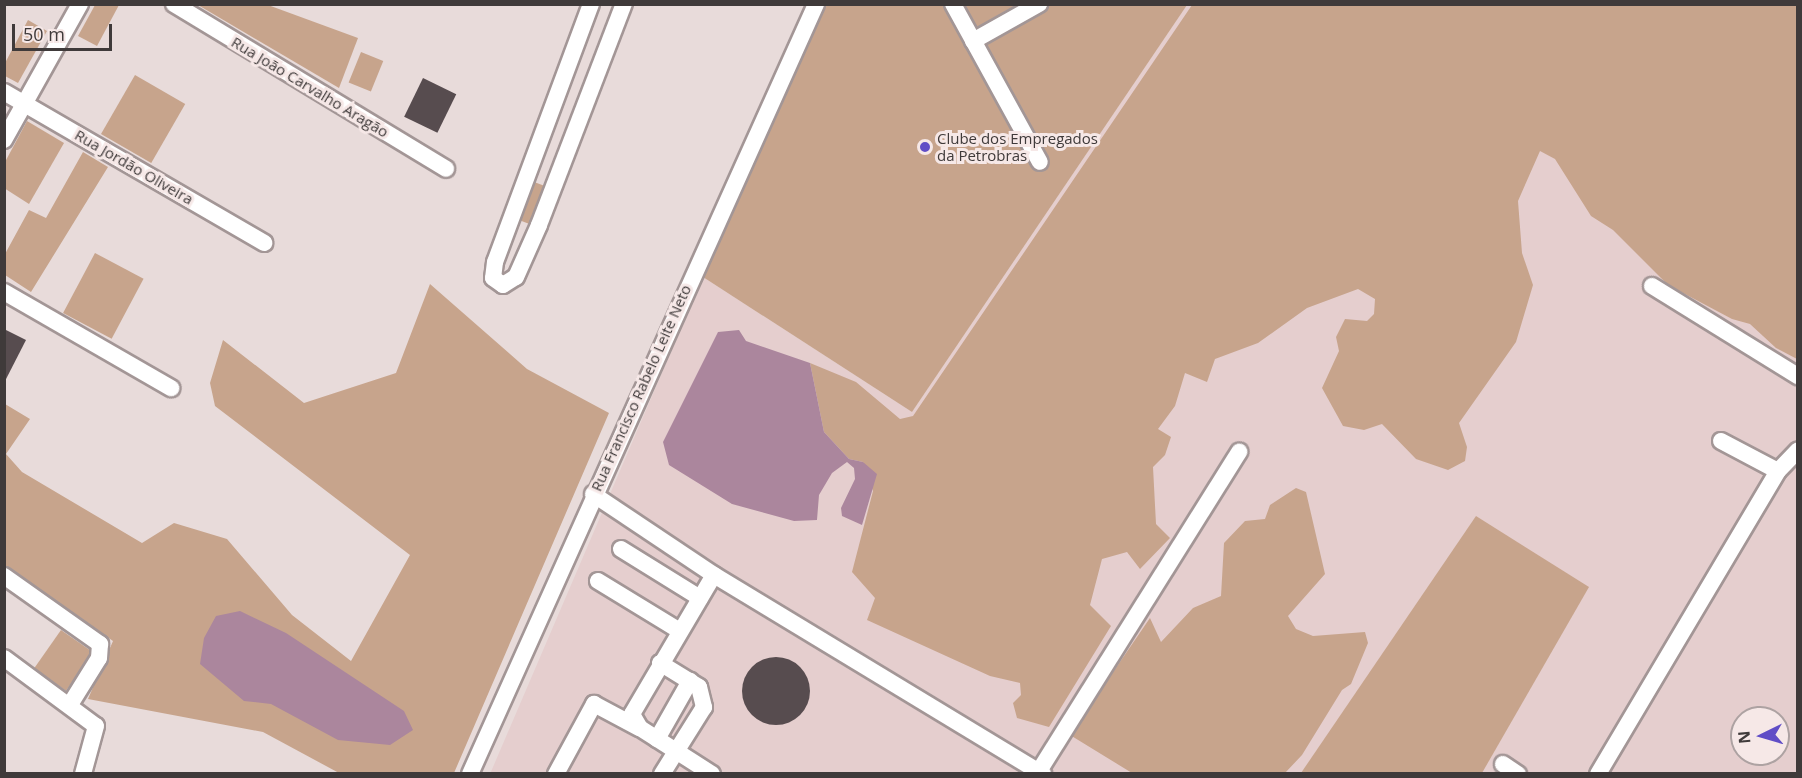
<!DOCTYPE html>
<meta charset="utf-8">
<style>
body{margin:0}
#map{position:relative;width:1802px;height:778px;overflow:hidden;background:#e8dbda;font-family:"Open Sans",sans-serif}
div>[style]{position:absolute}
.built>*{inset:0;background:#e5cece}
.green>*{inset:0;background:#c7a48c;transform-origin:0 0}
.water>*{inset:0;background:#ab869d}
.building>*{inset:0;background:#574c4f;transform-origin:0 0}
.round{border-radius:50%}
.roads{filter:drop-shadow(2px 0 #a39696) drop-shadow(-2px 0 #a39696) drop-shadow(0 2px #a39696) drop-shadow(0 -2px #a39696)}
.minor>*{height:16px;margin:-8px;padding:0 8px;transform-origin:8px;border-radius:8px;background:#fff}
.dots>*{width:16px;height:16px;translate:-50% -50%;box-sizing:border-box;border:3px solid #f6e8e7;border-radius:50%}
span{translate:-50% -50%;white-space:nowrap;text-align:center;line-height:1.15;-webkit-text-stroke:6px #f6e8e7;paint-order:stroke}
.street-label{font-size:15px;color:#3f3a3a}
.poi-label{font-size:15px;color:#3f3a3a}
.left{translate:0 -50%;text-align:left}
.frame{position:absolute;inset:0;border:6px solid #3f3a3a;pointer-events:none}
.north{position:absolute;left:1730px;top:706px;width:60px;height:60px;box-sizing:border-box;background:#f6e8e7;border:2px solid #ada2a2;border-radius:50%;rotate:265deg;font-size:16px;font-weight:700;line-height:24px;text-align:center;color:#3f3a3a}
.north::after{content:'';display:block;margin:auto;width:21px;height:27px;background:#604dc6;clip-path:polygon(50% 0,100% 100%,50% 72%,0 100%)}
.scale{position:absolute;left:12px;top:24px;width:100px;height:27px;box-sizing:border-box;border:3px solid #3f3a3a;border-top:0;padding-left:8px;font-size:18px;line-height:21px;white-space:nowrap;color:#3f3a3a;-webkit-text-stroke:4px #f6e8e7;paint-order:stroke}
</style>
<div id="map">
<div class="built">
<div style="clip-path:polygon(evenodd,1187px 5px,1797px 5px,1797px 773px,490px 774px,703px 277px,912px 412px,1187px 5px,1742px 718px,1778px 718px,1778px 754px,1742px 754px,1742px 718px)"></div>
</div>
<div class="green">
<div style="clip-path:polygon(95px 5px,119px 5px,97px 46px,78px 36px)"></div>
<div style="clip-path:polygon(198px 5px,268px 5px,358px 38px,339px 88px)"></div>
<div style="clip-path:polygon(827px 5px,1187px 5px,912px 412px,703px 277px,817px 17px)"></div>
<div style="clip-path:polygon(1192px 5px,1797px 5px,1797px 359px,1776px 348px,1750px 324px,1732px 319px,1668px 285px,1613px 230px,1591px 216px,1555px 159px,1540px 151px,1518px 201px,1522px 253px,1533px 285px,1516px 342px,1459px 423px,1467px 447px,1465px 461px,1448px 470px,1416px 459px,1382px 424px,1364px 430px,1343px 426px,1322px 388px,1339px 351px,1336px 337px,1345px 319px,1367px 321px,1374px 314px,1375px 299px,1358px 289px,1307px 308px,1258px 343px,1215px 359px,1207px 382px,1185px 373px,1175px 406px,1158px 429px,1171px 437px,1165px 455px,1153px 467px,1156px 524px,1170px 538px,1140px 569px,1127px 552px,1102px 559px,1090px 605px,1111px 626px,1049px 727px,1017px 718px,1013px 703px,1021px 695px,1020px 683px,990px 676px,867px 620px,875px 598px,852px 572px,873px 491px,863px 462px,849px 459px,824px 432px,810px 363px,856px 382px,900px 419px,913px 416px)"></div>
<div style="clip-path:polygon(28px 20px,47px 31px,18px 83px,5px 76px,5px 63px)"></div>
<div style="left:361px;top:52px;width:24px;height:33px;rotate:22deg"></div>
<div style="left:135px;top:75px;width:58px;height:68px;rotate:30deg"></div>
<div style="clip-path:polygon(27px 121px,64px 143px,29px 204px,4px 188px,5px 162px)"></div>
<div style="clip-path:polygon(83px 152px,108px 167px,31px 292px,5px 275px,5px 254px,29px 210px,46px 218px)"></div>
<div style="left:529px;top:180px;width:19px;height:41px;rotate:21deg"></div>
<div style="left:95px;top:253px;width:55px;height:68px;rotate:28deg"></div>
<div style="clip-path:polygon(430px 284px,527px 369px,609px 413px,454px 773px,339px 773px,263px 732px,88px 699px,113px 641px,5px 566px,5px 404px,30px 419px,6px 454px,22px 472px,142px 543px,174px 523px,227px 539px,292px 615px,351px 661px,410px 555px,215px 406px,210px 383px,223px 340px,304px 403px,396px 373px)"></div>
<div style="clip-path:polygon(1296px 488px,1306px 492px,1325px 574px,1288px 616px,1296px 629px,1313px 636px,1365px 632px,1368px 643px,1351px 684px,1342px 690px,1302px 755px,1285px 773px,1132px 773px,1070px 735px,1150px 618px,1161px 642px,1193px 608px,1221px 596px,1224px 543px,1245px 521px,1265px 519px,1270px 505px)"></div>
<div style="clip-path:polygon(1476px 516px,1589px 587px,1482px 773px,1301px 773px)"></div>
<div style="left:61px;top:630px;width:39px;height:47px;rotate:35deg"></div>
</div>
<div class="water">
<div style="clip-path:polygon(739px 330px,746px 341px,810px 363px,824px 432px,849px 459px,863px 462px,877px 474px,862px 525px,842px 516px,841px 508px,855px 479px,854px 468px,847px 462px,832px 473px,819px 495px,817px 520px,794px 521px,732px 504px,669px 465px,663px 442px,718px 332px)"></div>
<div style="clip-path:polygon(240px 611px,286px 633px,404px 711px,413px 730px,390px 745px,338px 740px,271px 704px,244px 701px,200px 664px,204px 638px,216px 616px)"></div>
</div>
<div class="building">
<div style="left:423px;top:78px;width:37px;height:43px;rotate:26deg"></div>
<div style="clip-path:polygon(4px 329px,26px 340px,4px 383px)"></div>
<div class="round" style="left:742px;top:657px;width:68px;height:68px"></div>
</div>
<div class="roads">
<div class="minor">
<div style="left:174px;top:4px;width:318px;rotate:31.2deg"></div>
<div style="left:591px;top:4px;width:275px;rotate:110.4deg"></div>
<div style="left:495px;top:262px;width:16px;rotate:97deg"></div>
<div style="left:493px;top:278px;width:12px;rotate:35deg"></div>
<div style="left:503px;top:285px;width:15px;rotate:-32deg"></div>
<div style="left:516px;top:277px;width:57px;rotate:-66.1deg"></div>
<div style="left:539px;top:225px;width:237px;rotate:-69deg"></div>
<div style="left:953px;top:4px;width:180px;rotate:61.2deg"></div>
<div style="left:973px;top:41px;width:76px;rotate:-29.3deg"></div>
<div style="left:4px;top:92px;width:301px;rotate:30.1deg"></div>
<div style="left:4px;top:140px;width:156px;rotate:-60.8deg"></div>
<div style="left:1652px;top:286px;width:172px;rotate:31.7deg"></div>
<div style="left:4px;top:292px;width:193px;rotate:29.9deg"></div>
<div style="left:1721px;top:441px;width:64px;rotate:27.8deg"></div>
<div style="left:593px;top:494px;width:146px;rotate:33.8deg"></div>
<div style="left:714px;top:575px;width:385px;rotate:31.2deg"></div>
<div style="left:621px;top:549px;width:93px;rotate:31.8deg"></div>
<div style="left:4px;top:576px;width:118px;rotate:35.3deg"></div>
<div style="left:100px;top:644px;width:14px;rotate:94deg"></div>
<div style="left:99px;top:658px;width:53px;rotate:121.9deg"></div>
<div style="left:598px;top:581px;width:96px;rotate:31.4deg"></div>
<div style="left:4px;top:658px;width:114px;rotate:36.5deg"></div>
<div style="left:96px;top:726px;width:50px;rotate:105.2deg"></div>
<div style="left:660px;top:663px;width:46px;rotate:31.6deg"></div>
<div style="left:699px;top:687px;width:21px;rotate:76deg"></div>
<div style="left:704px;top:707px;width:79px;rotate:122.1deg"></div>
<div style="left:657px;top:739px;width:67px;rotate:-60.4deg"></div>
<div style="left:1503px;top:764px;width:18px;rotate:34deg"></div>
<div style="left:1039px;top:771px;width:377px;rotate:-57.9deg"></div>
<div style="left:470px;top:774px;width:844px;rotate:-65.8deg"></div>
<div style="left:556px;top:774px;width:80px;rotate:-61.5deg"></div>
<div style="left:594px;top:704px;width:51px;rotate:28.1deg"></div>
<div style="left:712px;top:774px;width:85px;rotate:-147.4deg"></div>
<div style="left:640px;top:728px;width:16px;rotate:-120deg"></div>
<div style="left:632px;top:714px;width:161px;rotate:-59.5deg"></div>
<div style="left:1598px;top:774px;width:352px;rotate:-59.3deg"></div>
<div style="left:1778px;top:471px;width:29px;rotate:-46deg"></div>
</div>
</div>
<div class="dots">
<div style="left:925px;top:147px;background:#604dc6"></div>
</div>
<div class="street-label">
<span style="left:310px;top:87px;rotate:31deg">Rua João Carvalho Aragão</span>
<span style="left:134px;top:167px;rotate:30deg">Rua Jordão Oliveira</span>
<span style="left:641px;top:388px;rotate:-66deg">Rua Francisco Rabelo Leite Neto</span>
</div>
<div class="poi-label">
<span class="left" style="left:937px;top:147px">Clube dos Empregados<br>da Petrobras</span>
</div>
<div class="frame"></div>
<div class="north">N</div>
<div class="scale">50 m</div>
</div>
